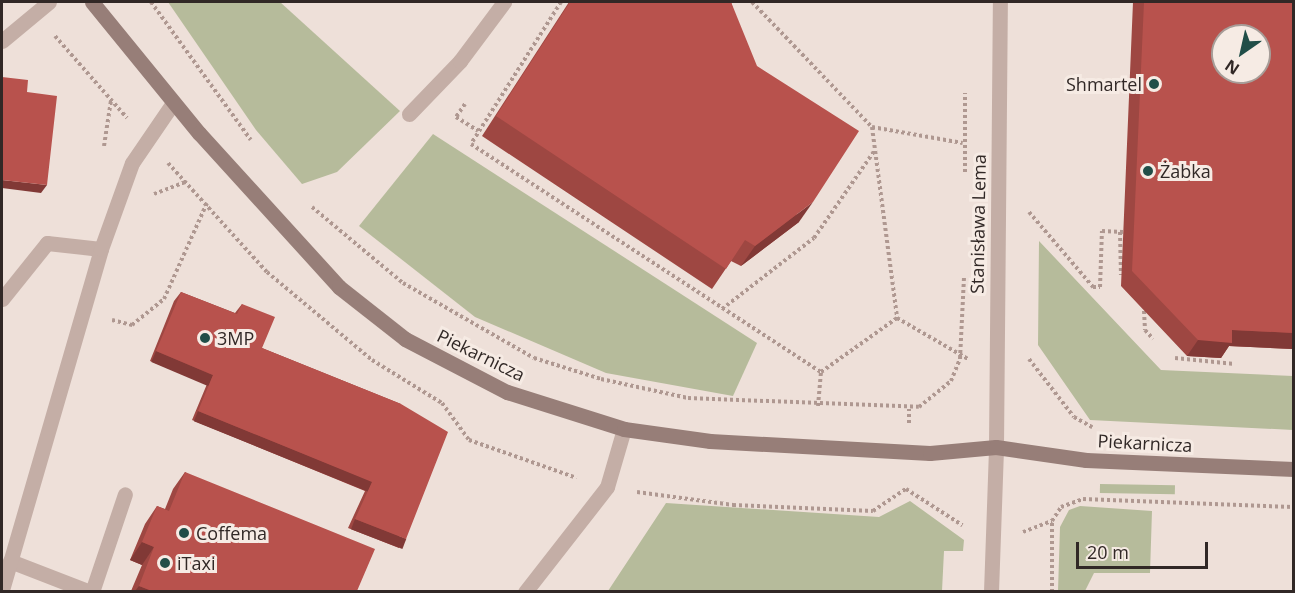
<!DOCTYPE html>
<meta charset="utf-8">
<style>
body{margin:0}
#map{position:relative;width:1295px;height:593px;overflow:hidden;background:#eee0d9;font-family:"Open Sans",sans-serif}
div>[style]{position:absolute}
.green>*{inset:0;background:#b6bb9b;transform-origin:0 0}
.path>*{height:4px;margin-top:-2px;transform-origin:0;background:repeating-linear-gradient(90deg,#af9891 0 3px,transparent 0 6px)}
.lane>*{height:15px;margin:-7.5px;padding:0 7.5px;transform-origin:7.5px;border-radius:7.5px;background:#c4aea6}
.street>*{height:15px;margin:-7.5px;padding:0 7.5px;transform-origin:7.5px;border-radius:7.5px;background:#c4aea6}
.secondary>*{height:15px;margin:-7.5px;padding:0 7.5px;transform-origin:7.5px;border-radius:7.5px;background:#977e78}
.wall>*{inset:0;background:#9e4742}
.shaded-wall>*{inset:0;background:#813936;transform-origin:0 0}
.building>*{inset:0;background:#b8524d}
.dots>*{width:16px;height:16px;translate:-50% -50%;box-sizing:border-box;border:3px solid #f6ebe4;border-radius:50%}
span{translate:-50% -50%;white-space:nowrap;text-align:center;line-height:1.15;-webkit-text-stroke:6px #f6ebe4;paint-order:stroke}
.poi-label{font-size:18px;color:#312826}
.right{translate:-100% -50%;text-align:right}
.left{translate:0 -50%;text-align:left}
.street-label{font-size:18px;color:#312826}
.frame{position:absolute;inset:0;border:3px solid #312826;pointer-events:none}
.north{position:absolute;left:1211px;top:24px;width:60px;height:60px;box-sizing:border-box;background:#f6ebe4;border:2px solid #a79d98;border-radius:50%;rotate:214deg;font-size:16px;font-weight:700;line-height:24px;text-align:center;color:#312826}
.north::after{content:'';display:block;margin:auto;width:21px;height:27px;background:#214e48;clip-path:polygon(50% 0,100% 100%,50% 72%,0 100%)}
.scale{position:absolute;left:1076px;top:542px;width:132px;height:27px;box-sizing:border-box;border:3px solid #312826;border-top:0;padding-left:8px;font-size:18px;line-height:21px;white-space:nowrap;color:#312826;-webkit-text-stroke:4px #f6ebe4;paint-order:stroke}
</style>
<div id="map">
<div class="green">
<div style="clip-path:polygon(168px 2px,280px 2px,400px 111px,337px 172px,302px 184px,256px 130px)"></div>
<div style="clip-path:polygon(433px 134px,757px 343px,733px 396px,606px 373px,475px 317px,359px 226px)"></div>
<div style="clip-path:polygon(1039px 241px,1161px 370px,1293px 376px,1293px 430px,1090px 420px,1038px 345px)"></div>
<div style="left:1100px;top:484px;width:75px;height:9px;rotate:1deg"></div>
<div style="clip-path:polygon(910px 501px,964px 540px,963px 551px,944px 551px,942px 591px,608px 591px,666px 503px,879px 517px)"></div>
<div style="clip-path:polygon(1080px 506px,1152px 511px,1150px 573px,1094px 573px,1085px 591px,1058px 591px,1060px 527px,1069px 510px)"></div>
</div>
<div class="path">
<div style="left:151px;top:2px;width:170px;rotate:54.1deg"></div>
<div style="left:561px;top:2px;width:168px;rotate:122.4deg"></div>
<div style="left:471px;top:144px;width:418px;rotate:33.1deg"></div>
<div style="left:752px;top:2px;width:173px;rotate:46.2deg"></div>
<div style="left:872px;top:127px;width:92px;rotate:10deg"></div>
<div style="left:55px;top:36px;width:109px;rotate:48.7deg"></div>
<div style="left:465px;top:104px;width:16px;rotate:125deg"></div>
<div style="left:456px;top:117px;width:26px;rotate:32deg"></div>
<div style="left:872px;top:127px;width:193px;rotate:82.5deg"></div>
<div style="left:897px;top:318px;width:82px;rotate:30deg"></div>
<div style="left:104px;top:146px;width:47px;rotate:-81.3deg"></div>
<div style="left:168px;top:163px;width:147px;rotate:47.8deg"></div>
<div style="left:267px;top:272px;width:137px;rotate:40deg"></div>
<div style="left:372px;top:360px;width:82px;rotate:31.6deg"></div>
<div style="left:442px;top:403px;width:46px;rotate:53.9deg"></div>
<div style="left:469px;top:440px;width:114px;rotate:19.4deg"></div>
<div style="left:965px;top:172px;width:79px;rotate:-90deg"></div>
<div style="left:154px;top:194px;width:34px;rotate:-21deg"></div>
<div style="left:312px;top:207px;width:119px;rotate:39.9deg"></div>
<div style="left:403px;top:283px;width:151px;rotate:29.8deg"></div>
<div style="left:534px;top:358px;width:70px;rotate:17.4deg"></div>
<div style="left:601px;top:379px;width:89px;rotate:12.3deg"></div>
<div style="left:688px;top:398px;width:231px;rotate:2.2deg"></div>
<div style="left:919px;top:407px;width:41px;rotate:-39.1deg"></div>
<div style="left:951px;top:381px;width:24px;rotate:-68deg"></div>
<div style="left:960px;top:359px;width:83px;rotate:-87.2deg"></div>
<div style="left:1029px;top:212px;width:99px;rotate:49.5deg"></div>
<div style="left:1093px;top:287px;width:7px"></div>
<div style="left:1100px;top:287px;width:56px;rotate:-88deg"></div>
<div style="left:1102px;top:231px;width:21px;rotate:3deg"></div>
<div style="left:1120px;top:232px;width:43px;rotate:88.7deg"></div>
<div style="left:722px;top:309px;width:116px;rotate:-37.7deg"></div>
<div style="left:814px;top:238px;width:107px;rotate:-55.3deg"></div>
<div style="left:1144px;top:311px;width:19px;rotate:87deg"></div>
<div style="left:1145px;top:330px;width:12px;rotate:48deg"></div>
<div style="left:112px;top:320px;width:21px;rotate:14deg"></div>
<div style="left:132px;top:325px;width:41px;rotate:-39.1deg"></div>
<div style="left:164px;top:299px;width:105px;rotate:-65.9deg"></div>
<div style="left:1175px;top:358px;width:60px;rotate:5.7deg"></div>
<div style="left:1029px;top:359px;width:73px;rotate:52.2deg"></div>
<div style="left:1074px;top:417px;width:21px;rotate:29deg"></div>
<div style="left:818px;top:406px;width:34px;rotate:-85deg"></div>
<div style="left:821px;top:372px;width:93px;rotate:-35.4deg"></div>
<div style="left:909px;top:423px;width:14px;rotate:-90deg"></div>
<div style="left:637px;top:492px;width:97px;rotate:7.7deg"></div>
<div style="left:733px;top:505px;width:140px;rotate:2.5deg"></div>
<div style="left:873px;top:511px;width:40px;rotate:-34deg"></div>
<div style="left:906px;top:489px;width:67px;rotate:32.7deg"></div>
<div style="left:1023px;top:532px;width:31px;rotate:-21deg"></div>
<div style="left:1052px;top:521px;width:17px;rotate:-57deg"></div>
<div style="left:1061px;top:507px;width:23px;rotate:-20deg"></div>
<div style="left:1083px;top:499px;width:211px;rotate:2.2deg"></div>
<div style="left:1052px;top:592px;width:71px;rotate:-90deg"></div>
</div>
<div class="lane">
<div style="left:2px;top:41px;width:61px;rotate:-39.7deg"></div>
<div style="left:409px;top:114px;width:74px;rotate:-46.1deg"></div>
<div style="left:460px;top:61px;width:74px;rotate:-53.3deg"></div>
<div style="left:2px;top:299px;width:72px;rotate:-51.2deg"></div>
<div style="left:47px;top:243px;width:54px;rotate:6.3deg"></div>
<div style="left:10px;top:561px;width:86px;rotate:21.2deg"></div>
<div style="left:2px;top:590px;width:355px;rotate:-73.8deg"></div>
<div style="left:101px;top:249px;width:91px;rotate:-70.2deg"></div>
<div style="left:132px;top:163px;width:73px;rotate:-55.7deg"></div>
<div style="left:92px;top:592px;width:103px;rotate:-71.4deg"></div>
<div style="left:525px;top:592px;width:133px;rotate:-52deg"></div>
<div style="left:607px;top:487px;width:60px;rotate:-73.7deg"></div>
<div style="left:991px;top:592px;width:145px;rotate:-88deg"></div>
</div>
<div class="street">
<div style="left:996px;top:447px;width:445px;rotate:-89.5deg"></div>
</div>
<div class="secondary">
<div style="left:92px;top:2px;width:169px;rotate:50.8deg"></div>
<div style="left:199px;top:133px;width:208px;rotate:47.7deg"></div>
<div style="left:339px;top:287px;width:84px;rotate:38.2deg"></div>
<div style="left:405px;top:339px;width:115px;rotate:27.5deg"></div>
<div style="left:507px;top:392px;width:123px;rotate:17.5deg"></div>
<div style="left:624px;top:429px;width:87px;rotate:7.9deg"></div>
<div style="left:710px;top:441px;width:220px;rotate:3.1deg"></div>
<div style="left:930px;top:453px;width:66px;rotate:-5.2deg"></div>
<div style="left:996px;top:447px;width:91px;rotate:8.2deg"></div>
<div style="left:1086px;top:460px;width:208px;rotate:2.5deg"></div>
</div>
<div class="wall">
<div style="clip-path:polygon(569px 2px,731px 2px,799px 222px,741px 266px,731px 261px,712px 289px,482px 136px)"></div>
<div style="clip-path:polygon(1133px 2px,1293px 2px,1293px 349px,1229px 346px,1221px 358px,1187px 356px,1121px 286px)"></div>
<div style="clip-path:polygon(181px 292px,235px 313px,242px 304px,262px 348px,401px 404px,399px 548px,348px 528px,365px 491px,192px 420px,207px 384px,150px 361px,174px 301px)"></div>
<div style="clip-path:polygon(185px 472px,357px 591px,131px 591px,142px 565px,130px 560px,145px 524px,157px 506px,165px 509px,173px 489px)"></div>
</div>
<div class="shaded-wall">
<div style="clip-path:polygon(2px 180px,47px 185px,41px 193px,2px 188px)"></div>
<div style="clip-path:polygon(813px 202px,799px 222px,741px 266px,755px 246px)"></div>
<div style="clip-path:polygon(1232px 330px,1293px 333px,1293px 349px,1229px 346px,1221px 358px,1187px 356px,1198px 340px)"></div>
<div style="left:156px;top:351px;width:62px;height:12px;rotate:23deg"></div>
<div style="left:198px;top:411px;width:188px;height:11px;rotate:22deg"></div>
<div style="left:355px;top:519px;width:55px;height:11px;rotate:21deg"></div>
<div style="clip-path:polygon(142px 542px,154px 547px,142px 565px,130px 560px)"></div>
<div style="clip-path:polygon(139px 586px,152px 591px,135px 591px)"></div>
</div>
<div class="building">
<div style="clip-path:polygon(570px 2px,731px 2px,757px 66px,859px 131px,813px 202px,755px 246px,745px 240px,726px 269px,496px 116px)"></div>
<div style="clip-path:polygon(evenodd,1144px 2px,1293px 2px,1293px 333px,1232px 330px,1232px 343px,1198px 340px,1132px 271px,1144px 2px,1223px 36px,1259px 36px,1259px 72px,1223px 72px,1223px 36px)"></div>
<div style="clip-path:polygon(2px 77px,28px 80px,27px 92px,57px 96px,47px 185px,2px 180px)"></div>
<div style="clip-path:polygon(181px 292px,237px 314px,242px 304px,275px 317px,262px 348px,401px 404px,448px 432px,406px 539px,355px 519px,372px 482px,198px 411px,213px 375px,156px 351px)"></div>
<div style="clip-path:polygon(185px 472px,375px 549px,357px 591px,152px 591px,139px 586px,154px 547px,142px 542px,157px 506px,169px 511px)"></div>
</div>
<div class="dots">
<div style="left:1154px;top:84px;background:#214e48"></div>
<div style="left:1148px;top:171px;background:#214e48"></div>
<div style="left:205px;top:338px;background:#214e48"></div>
<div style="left:184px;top:533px;background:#214e48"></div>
<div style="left:165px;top:563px;background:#214e48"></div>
</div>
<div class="poi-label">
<span class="right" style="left:1142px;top:84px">Shmartel</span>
<span class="left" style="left:1160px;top:171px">Żabka</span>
<span class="left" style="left:217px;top:338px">3MP</span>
<span class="left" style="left:196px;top:533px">Coffema</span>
<span class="left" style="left:177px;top:563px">iTaxi</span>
</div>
<div class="street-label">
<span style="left:978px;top:224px;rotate:-89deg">Stanisława Lema</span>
<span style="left:481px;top:355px;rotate:26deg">Piekarnicza</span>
<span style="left:1145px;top:443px;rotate:3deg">Piekarnicza</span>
</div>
<div class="frame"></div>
<div class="north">N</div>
<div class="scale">20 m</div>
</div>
